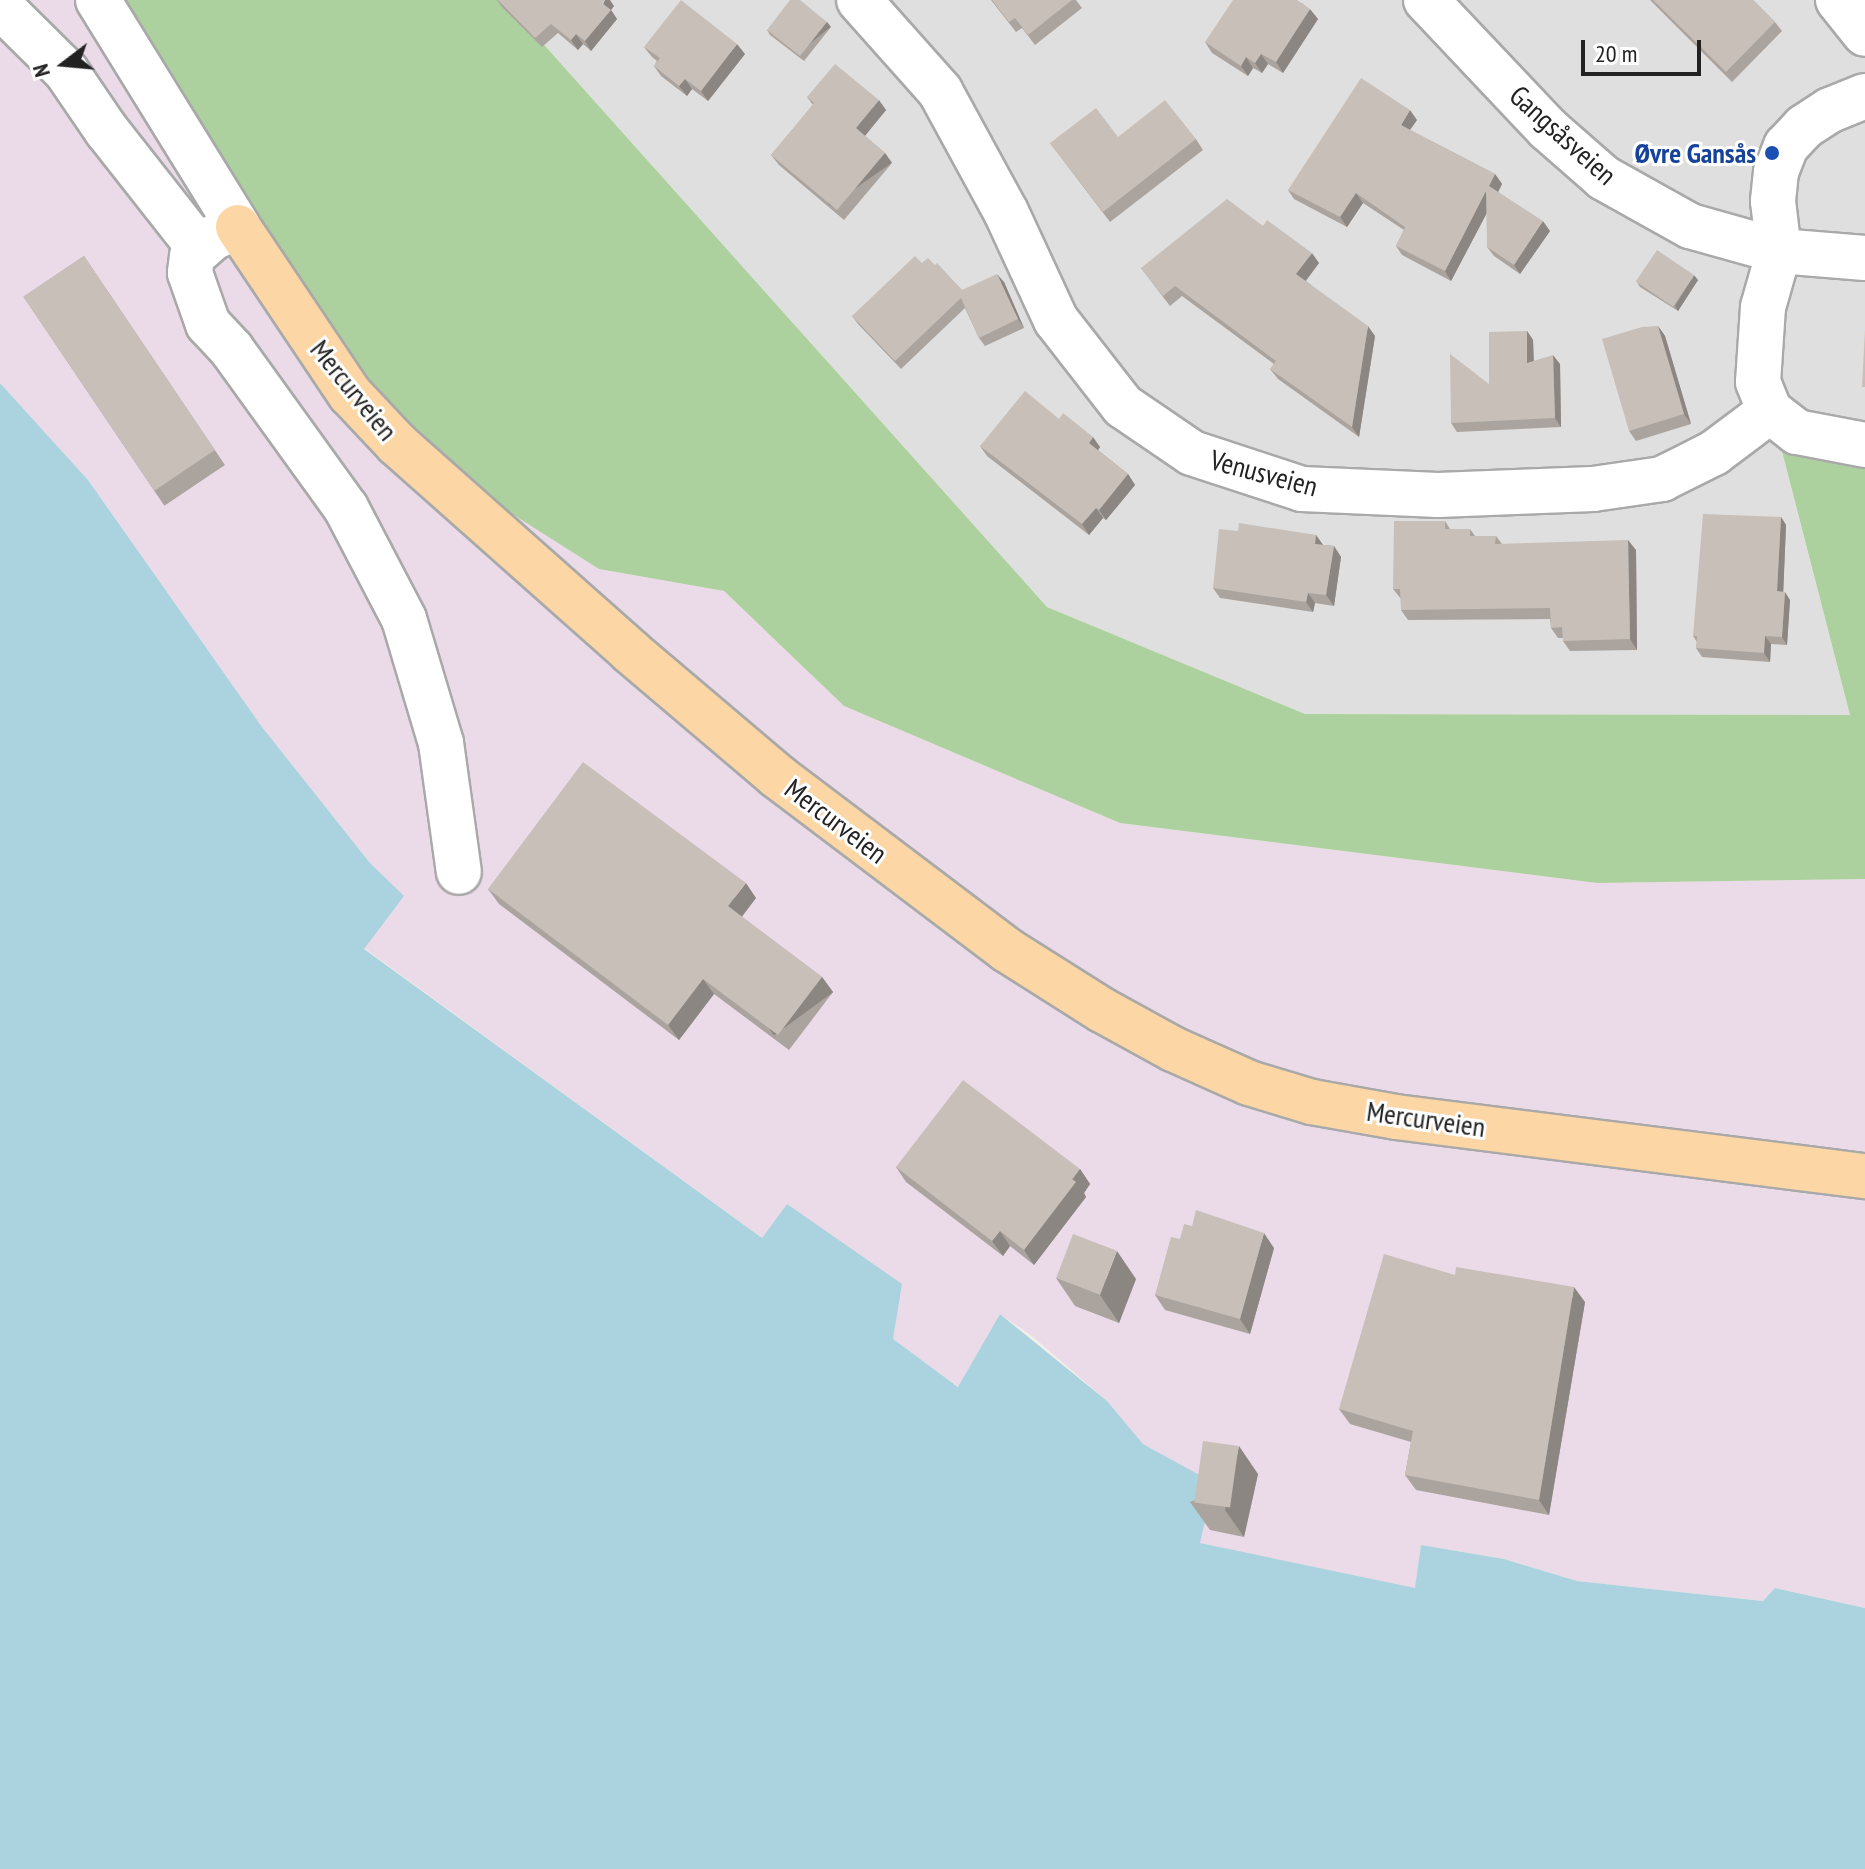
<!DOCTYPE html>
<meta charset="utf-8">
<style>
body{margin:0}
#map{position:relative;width:1865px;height:1869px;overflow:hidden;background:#f2efe9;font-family:"PT Sans Narrow",sans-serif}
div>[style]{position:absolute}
.residential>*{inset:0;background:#e0dfdf}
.industrial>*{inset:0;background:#ebdbe8}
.forest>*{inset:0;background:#add19e}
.water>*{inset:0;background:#aad3df}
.roads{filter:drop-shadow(2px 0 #a9a9a9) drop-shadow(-2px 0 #a9a9a9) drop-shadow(0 2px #a9a9a9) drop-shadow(0 -2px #a9a9a9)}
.minor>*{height:44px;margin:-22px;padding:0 22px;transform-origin:22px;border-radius:22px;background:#fff}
.major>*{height:44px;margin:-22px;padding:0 22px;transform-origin:22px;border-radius:22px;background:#fcd6a4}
.wall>*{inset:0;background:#aba49e;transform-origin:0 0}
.shaded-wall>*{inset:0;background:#8b8681;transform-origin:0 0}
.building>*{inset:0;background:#c7bfb8;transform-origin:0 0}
.dots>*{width:22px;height:22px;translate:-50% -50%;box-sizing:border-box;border:4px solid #fff;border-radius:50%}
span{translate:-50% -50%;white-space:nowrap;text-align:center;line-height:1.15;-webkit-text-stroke:6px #fff;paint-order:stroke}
.street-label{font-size:28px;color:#222}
.transit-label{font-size:28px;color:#164399;font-weight:700}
.right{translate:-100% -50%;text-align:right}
.north{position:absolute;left:24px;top:24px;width:80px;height:80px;-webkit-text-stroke:6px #fff;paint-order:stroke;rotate:254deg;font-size:22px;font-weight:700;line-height:32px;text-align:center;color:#222}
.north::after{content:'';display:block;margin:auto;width:28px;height:36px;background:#222;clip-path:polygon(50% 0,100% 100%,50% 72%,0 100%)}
.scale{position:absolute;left:1581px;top:40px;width:120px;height:36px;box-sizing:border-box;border:4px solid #222;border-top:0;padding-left:10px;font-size:24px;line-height:28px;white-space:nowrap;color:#222;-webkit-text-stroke:6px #fff;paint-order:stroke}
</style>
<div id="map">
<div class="residential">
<div style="clip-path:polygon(504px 0,1865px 0,1865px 452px,1778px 437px,1850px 715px,1305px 714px,1047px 607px)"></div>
</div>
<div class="industrial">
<div style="clip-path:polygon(0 0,81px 0,599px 569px,724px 591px,844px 706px,1120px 823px,1597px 883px,1865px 879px,1865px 1608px,1775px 1588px,1764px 1601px,1577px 1581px,1504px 1559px,1421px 1545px,1416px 1589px,1199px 1543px,1213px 1483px,1143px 1444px,1107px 1401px,1032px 1336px,1000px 1314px,959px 1387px,892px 1339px,787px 1204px,762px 1238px,364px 948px,403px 896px,370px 863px,262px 727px,88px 480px,0 383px)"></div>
</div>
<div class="forest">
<div style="clip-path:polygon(81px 0,504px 0,1047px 607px,1305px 714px,1850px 715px,1778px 436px,1865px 452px,1865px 879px,1597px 883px,1120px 823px,844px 706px,724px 591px,599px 569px,397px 441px)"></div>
</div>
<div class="water">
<div style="clip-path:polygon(0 383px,88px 480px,262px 727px,370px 863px,404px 896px,364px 949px,762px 1238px,787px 1204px,902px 1284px,893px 1339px,958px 1387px,1000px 1314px,1107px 1401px,1143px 1444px,1214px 1483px,1200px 1543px,1415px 1588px,1421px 1545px,1504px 1559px,1577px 1581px,1763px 1601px,1775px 1588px,1865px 1608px,1865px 1869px,0 1869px)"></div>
</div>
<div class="roads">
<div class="minor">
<div style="left:98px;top:0;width:267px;rotate:58.3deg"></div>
<div style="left:238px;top:227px;width:26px;rotate:157deg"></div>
<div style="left:214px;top:237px;width:29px;rotate:139deg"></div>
<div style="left:192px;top:256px;width:17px;rotate:97deg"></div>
<div style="left:190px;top:273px;width:54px;rotate:70.6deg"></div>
<div style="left:208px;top:324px;width:35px;rotate:47deg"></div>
<div style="left:232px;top:350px;width:195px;rotate:54.2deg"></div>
<div style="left:346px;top:508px;width:125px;rotate:62.4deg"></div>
<div style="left:404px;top:619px;width:129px;rotate:73.4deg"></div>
<div style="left:441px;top:743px;width:130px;rotate:82.1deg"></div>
<div style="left:859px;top:0;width:122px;rotate:48.3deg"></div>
<div style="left:940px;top:91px;width:138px;rotate:61.4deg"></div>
<div style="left:1006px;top:212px;width:119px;rotate:65.2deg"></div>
<div style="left:1056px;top:320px;width:109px;rotate:52.1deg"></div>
<div style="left:1123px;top:406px;width:83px;rotate:34.3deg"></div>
<div style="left:1192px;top:453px;width:116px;rotate:18.1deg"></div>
<div style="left:1302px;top:489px;width:136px;rotate:2.5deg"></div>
<div style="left:1438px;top:495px;width:155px;rotate:-2.2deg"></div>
<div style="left:1593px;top:489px;width:70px;rotate:-8.2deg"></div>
<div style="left:1662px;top:479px;width:58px;rotate:-26.6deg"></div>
<div style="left:1714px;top:453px;width:70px;rotate:-36.9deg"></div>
<div style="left:1426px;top:0;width:178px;rotate:46.6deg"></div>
<div style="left:1548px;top:129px;width:74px;rotate:41.2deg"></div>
<div style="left:1604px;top:178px;width:98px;rotate:29.2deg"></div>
<div style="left:1690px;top:226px;width:92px;rotate:15.7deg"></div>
<div style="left:1779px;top:251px;width:86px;rotate:4.7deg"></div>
<div style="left:1838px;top:0;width:43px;rotate:51.5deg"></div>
<div style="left:0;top:6px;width:93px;rotate:44.6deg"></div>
<div style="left:66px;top:71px;width:73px;rotate:55.7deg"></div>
<div style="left:107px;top:131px;width:150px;rotate:51.8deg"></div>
<div style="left:1865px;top:96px;width:38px;rotate:158deg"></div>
<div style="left:1830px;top:110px;width:31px;rotate:147deg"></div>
<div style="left:1804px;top:127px;width:26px;rotate:133deg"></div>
<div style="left:1786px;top:146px;width:28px;rotate:111deg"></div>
<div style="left:1776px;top:172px;width:29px;rotate:96deg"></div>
<div style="left:1773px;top:201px;width:50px;rotate:83.2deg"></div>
<div style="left:1779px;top:251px;width:58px;rotate:105.9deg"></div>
<div style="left:1763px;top:307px;width:75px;rotate:93.8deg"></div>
<div style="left:1758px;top:382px;width:31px;rotate:68deg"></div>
<div style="left:1770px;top:411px;width:34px;rotate:38deg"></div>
<div style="left:1797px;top:432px;width:69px;rotate:10.8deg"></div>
</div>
<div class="major">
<div style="left:238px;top:227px;width:201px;rotate:56.2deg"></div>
<div style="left:350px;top:394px;width:69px;rotate:46.8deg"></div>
<div style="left:397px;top:444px;width:313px;rotate:41.6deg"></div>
<div style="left:631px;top:652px;width:192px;rotate:40.3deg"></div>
<div style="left:777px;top:776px;width:288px;rotate:37.1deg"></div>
<div style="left:1007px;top:950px;width:112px;rotate:32.3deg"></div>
<div style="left:1102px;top:1010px;width:81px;rotate:28.8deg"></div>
<div style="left:1173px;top:1049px;width:83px;rotate:24.1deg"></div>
<div style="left:1249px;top:1083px;width:66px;rotate:16.8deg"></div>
<div style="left:1312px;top:1102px;width:85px;rotate:10.1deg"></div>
<div style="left:1396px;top:1117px;width:473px;rotate:7.2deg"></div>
</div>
</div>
<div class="wall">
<div style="clip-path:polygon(497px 0,614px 6px,611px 10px,617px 19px,591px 51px,583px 44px,578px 50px,558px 33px,542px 47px,502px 7px)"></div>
<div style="clip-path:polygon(991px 0,1076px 0,1082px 8px,1035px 45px,1022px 28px,1016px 32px)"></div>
<div style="clip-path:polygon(1650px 0,1753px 0,1775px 22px,1782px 31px,1732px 82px)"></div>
<div style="clip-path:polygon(1302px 3px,1318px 19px,1283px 73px,1268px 64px,1262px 73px,1253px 68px,1248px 76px,1212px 53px,1205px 42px)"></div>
<div style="clip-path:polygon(827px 22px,831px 27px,804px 61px,770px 35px,767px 30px)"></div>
<div style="clip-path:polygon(644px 47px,745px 54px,708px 101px,692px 89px,687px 96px,661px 76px,654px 66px,657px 61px,652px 57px)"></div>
<div style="clip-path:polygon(807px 97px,886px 110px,865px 136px,885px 153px,892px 163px,844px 220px,779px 165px,771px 155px,813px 105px)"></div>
<div style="clip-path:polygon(1417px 120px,1410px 130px,1495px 174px,1502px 184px,1498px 192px,1550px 231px,1520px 274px,1494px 256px,1487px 247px,1487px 213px,1451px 281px,1402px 255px,1396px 246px,1404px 230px,1363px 203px,1347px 227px,1294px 199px,1288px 190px)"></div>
<div style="clip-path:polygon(1118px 137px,1196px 139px,1203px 150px,1110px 222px,1050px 143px)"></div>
<div style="clip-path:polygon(1263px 226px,1319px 263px,1306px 281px,1375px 336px,1359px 437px,1278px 379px,1270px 369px,1274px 364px,1182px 296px,1170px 306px,1141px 268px)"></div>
<div style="left:84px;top:256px;width:252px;height:73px;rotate:56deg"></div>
<div style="clip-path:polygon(935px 265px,962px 290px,1004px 282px,1024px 328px,985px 346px,979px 338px,965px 308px,901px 369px,858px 324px,852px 316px)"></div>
<div style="clip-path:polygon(1698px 280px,1678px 311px,1640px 287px,1637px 282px)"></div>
<div style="clip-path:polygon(1658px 326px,1665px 336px,1691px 424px,1636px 441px,1629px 431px)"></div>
<div style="clip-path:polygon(1527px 331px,1533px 340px,1534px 361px,1560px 364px,1561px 427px,1457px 432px,1451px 423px,1489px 384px)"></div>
<div style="clip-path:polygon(1059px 419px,1100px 447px,1098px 450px,1128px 474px,1135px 485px,1106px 520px,1103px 518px,1089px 535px,987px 456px,980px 446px)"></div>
<div style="clip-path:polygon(1781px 517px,1786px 525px,1783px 592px,1790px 600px,1787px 645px,1771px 644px,1770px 662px,1702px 657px,1696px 648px,1697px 642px,1693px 636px)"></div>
<div style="clip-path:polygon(1445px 521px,1450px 529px,1470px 529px,1475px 536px,1496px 536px,1502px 544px,1636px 550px,1637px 650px,1570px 651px,1563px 641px,1563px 638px,1558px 638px,1551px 628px,1550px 619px,1408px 620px,1401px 610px,1401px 599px,1393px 589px)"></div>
<div style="clip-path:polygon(1238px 531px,1316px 535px,1323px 545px,1334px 546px,1341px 557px,1334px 606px,1315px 603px,1313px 612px,1220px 598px,1213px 588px)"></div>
<div style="clip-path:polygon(488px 889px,756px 898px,742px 917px,822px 977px,833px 992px,789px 1050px,714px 994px,679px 1040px,499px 904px)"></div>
<div style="clip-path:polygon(896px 1167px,1080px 1169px,1090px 1184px,1084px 1193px,1086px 1197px,1034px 1265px,1010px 1246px,1003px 1256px,906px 1182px)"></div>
<div style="clip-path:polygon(1192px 1226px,1274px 1248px,1250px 1334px,1165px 1310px,1155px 1295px,1180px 1239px)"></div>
<div style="clip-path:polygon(1455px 1275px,1585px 1302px,1549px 1515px,1416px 1490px,1405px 1475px,1411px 1442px,1350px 1424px,1339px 1409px)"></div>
<div style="clip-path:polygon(1056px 1278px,1136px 1279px,1119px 1323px,1075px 1306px)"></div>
<div style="clip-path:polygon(1258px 1474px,1244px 1537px,1210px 1530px,1190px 1502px)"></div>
</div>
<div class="shaded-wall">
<div style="clip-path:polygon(605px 0,610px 0,614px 6px,611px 10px,617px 19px,591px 51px,585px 41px)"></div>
<div style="clip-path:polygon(1310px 9px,1318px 19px,1283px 73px,1276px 62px)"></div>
<div style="left:827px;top:22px;width:6px;height:43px;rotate:51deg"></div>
<div style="clip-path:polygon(576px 34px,583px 44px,578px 50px,571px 40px)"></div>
<div style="clip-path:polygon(737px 44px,745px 54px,708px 101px,701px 91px)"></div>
<div style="clip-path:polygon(1261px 54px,1268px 64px,1262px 73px,1255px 63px)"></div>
<div style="clip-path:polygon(1246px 57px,1253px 68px,1248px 76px,1241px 66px)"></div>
<div style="clip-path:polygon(685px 79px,692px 89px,687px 96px,679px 86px)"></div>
<div style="clip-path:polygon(879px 100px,886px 110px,863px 138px,856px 128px)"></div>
<div style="clip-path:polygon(1410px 110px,1417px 120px,1407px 134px,1401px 125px)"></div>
<div style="left:885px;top:153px;width:12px;height:75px;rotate:55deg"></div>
<div style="clip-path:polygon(1495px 174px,1502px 184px,1496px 196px,1489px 186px)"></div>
<div style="clip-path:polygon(1486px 191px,1493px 201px,1451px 281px,1445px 271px)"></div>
<div style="clip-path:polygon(1356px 193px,1363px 203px,1347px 227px,1340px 217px)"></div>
<div style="clip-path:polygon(1543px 221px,1550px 231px,1520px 274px,1514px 265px)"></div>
<div style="clip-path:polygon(1312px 253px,1319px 263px,1303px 284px,1296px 274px)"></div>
<div style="clip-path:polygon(997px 274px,1004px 282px,1024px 328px,1018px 319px)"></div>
<div style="clip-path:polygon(1694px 275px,1698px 280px,1678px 311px,1675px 306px)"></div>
<div style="clip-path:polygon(1368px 326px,1375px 336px,1359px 437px,1352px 427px)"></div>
<div style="clip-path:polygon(1658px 326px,1665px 336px,1691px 424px,1684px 414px)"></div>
<div style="clip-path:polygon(1527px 331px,1533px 340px,1534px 372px,1527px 363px)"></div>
<div style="clip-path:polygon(1553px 355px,1560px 364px,1561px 427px,1555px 418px)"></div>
<div style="clip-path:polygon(1093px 437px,1100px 447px,1096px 453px,1089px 443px)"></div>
<div style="clip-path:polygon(1128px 474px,1135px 485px,1106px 520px,1099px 510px)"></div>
<div style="clip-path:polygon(1096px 508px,1103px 518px,1089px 535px,1082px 524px)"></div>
<div style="clip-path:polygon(1781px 517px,1786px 525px,1783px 599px,1777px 591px)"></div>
<div style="clip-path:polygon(1316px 535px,1323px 545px,1315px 544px)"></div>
<div style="clip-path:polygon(1628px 540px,1636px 550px,1637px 650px,1630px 639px)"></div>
<div style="clip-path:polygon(1334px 546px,1341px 557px,1334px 606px,1326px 595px)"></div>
<div style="clip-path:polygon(1785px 592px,1790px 600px,1787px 645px,1782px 637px)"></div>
<div style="clip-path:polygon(1308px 593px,1315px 603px,1313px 612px,1306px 602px)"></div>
<div style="clip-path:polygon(1765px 636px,1771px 644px,1770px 662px,1764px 653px)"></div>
<div style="clip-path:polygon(746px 883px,756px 898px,738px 921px,728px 906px)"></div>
<div style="left:822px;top:977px;width:19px;height:73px;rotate:54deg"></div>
<div style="clip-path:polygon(703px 979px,714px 994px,679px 1040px,668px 1025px)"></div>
<div style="clip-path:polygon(1080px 1169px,1090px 1184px,1084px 1193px,1086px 1197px,1034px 1265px,1024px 1250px)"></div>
<div style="clip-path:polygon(1000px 1231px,1010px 1246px,1003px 1256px,992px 1241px)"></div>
<div style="clip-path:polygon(1264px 1233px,1274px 1248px,1250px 1334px,1240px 1319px)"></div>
<div style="clip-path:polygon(1117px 1251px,1136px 1279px,1119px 1323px,1100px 1295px)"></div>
<div style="clip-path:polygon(1574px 1287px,1585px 1302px,1549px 1515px,1539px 1500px)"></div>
<div style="clip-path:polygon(1239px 1446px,1258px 1474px,1244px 1537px,1225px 1510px)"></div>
</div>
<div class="building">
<div style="clip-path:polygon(498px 0,605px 0,602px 3px,611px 10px,585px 41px,576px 34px,571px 40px,551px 24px,535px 38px)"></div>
<div style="clip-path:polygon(681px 0,737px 44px,701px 91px,685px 79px,679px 86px,654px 66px,660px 58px,644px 47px)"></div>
<div style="clip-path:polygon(790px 0,800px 0,827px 22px,800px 56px,767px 30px)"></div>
<div style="clip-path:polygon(992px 0,1072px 0,1028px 35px,1015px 18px,1009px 22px)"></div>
<div style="clip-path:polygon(1233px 0,1297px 0,1310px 9px,1276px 62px,1261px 54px,1255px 63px,1246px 57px,1241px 66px,1205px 42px)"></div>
<div style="clip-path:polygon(1653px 0,1753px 0,1775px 22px,1726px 72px)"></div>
<div style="clip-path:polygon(835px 64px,879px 100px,856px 128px,885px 153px,837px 210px,771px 155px,814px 103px,807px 97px)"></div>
<div style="clip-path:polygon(1361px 78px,1410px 110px,1401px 125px,1495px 174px,1489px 186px,1543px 221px,1514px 265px,1487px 247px,1486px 191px,1445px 271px,1396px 246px,1405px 227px,1356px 193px,1340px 217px,1288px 190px)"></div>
<div style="clip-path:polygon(1165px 100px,1196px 139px,1103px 212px,1050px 143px,1096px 108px,1118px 137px)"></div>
<div style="clip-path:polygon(1227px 199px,1263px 226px,1267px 220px,1312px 253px,1296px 274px,1368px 326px,1352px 427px,1270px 369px,1276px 361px,1175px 286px,1163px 296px,1141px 268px)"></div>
<div style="left:1657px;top:250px;width:45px;height:38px;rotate:34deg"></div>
<div style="left:84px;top:256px;width:234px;height:73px;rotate:56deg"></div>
<div style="clip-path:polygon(915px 256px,922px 263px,928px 258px,935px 265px,937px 263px,962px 290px,997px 274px,1018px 319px,979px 338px,961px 298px,895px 361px,852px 316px)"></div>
<div style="clip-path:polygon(1658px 326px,1684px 414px,1629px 431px,1602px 339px,1642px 327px)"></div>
<div style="clip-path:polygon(1865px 330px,1865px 387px,1862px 387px)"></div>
<div style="clip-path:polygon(1527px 331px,1527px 363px,1553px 355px,1555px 418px,1451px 423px,1450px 354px,1489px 384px,1489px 332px)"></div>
<div style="clip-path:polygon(1025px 391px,1059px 419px,1063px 413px,1093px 437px,1089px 443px,1128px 474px,1099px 510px,1096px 508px,1082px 524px,980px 446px)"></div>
<div style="clip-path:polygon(1703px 514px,1781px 517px,1777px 591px,1785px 592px,1782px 637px,1765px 636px,1764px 653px,1696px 648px,1697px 636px,1693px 636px)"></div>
<div style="clip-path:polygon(1394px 521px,1445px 521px,1445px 529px,1470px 529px,1470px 536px,1496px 536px,1495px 544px,1628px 540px,1630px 639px,1563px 641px,1562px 627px,1551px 628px,1550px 608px,1401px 610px,1400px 589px,1393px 589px)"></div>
<div style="clip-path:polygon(1239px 523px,1316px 535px,1315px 544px,1334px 546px,1326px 595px,1308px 593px,1306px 602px,1213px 588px,1219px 529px,1238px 531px)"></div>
<div style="clip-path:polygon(583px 762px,746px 883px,728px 906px,822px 977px,778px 1035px,703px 979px,668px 1025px,488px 889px)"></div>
<div style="clip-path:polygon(963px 1080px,1080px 1169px,1072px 1179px,1076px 1182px,1024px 1250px,1000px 1231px,992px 1241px,896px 1167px)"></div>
<div style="clip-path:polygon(1196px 1210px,1264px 1233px,1240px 1319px,1155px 1295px,1171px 1237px,1180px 1239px,1184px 1224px,1192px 1226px)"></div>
<div style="left:1073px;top:1234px;width:47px;height:47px;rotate:21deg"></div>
<div style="clip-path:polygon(1384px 1254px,1455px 1275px,1456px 1267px,1574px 1287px,1539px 1500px,1405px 1475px,1413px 1431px,1339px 1409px)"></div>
<div style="left:1203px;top:1441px;width:36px;height:62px;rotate:8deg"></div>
</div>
<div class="dots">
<div style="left:1772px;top:153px;background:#1a4fb4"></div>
</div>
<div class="street-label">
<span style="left:1563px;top:135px;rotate:42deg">Gangsåsveien</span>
<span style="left:354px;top:390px;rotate:51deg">Mercurveien</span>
<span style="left:1264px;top:473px;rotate:15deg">Venusveien</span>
<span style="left:836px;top:821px;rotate:37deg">Mercurveien</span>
<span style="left:1426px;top:1119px;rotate:8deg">Mercurveien</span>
</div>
<div class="transit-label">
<span class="right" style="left:1756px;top:153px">Øvre Gansås</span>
</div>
<div class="north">N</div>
<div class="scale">20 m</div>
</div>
